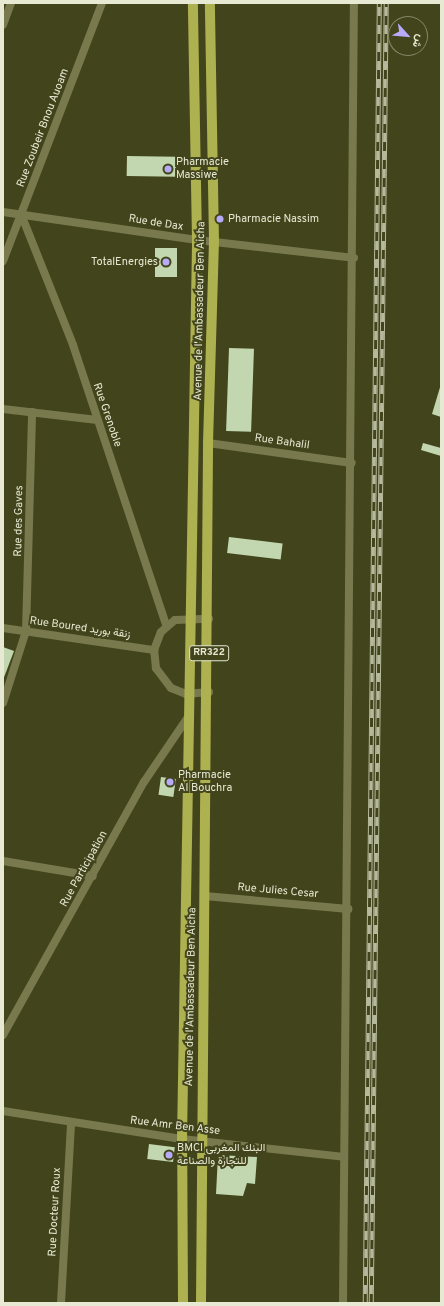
<!DOCTYPE html>
<meta charset="utf-8">
<style>
body{margin:0}
#map{position:relative;width:444px;height:1306px;overflow:hidden;background:#42441c;font-family:Overpass,Vazirmatn,sans-serif}
div>[style]{position:absolute}
.building>*{inset:0;background:#c2d7af;transform-origin:0 0}
.minor>*{height:8px;margin:-4px;padding:0 4px;transform-origin:4px;border-radius:4px;background:#787a4d}
.primary>*{height:10px;margin:-5px;padding:0 5px;transform-origin:5px;border-radius:5px;background:#aeb150}
.rail>*{height:4.5px;margin-top:-2.25px;transform-origin:0;background:repeating-linear-gradient(90deg,#42441c 0 9px,#b7b99d 0 18px);box-sizing:border-box;border-block:1px solid #b7b99d}
.dots>*{width:11px;height:11px;translate:-50% -50%;box-sizing:border-box;border:2px solid #42441c;border-radius:50%}
span{translate:-50% -50%;white-space:nowrap;text-align:center;line-height:1.15;-webkit-text-stroke:4px #42441c;paint-order:stroke}
.shield-label span{padding:1px 3px;background:#42441c;border:1px solid;border-radius:3px;-webkit-text-stroke-width:0}
.shield-label{font-size:10px;color:#e7e9d2;font-weight:700}
.street-label{font-size:11px;color:#e7e9d2}
.poi-label{font-size:11px;color:#e7e9d2}
.left{translate:0 -50%;text-align:left}
.right{translate:-100% -50%;text-align:right}
.frame{position:absolute;inset:0;border:4px solid #e7e9d2;pointer-events:none}
.north{position:absolute;left:388px;top:16px;width:40px;height:40px;box-sizing:border-box;background:#42441c;border:1px solid #848665;border-radius:50%;rotate:117deg;font-size:11px;font-weight:700;line-height:16px;text-align:center;color:#e7e9d2}
.north::after{content:'';display:block;margin:auto;width:14px;height:18px;background:#b7abf8;clip-path:polygon(50% 0,100% 100%,50% 72%,0 100%)}
</style>
<div id="map">
<div class="building">
<div style="left:127px;top:156px;width:49px;height:20px;rotate:1deg"></div>
<div style="left:155px;top:248px;width:22px;height:29px"></div>
<div style="left:229px;top:348px;width:25px;height:83px;rotate:2deg"></div>
<div style="clip-path:polygon(441px 384px,441px 417px,432px 414px)"></div>
<div style="clip-path:polygon(423px 443px,441px 448px,441px 456px,421px 450px)"></div>
<div style="left:229px;top:537px;width:54px;height:16px;rotate:7deg"></div>
<div style="clip-path:polygon(3px 647px,14px 651px,3px 680px)"></div>
<div style="left:161px;top:777px;width:15px;height:18px;rotate:8deg"></div>
<div style="left:149px;top:1144px;width:26px;height:15px;rotate:7deg"></div>
<div style="clip-path:polygon(218px 1155px,257px 1157px,255px 1184px,247px 1183px,243px 1196px,216px 1194px)"></div>
</div>
<div class="minor">
<div style="left:3px;top:25px;width:23px;rotate:-70deg"></div>
<div style="left:3px;top:212px;width:196px;rotate:8.2deg"></div>
<div style="left:197px;top:240px;width:158px;rotate:6.5deg"></div>
<div style="left:21px;top:214px;width:141px;rotate:68.3deg"></div>
<div style="left:73px;top:345px;width:295px;rotate:71.6deg"></div>
<div style="left:3px;top:261px;width:276px;rotate:-69deg"></div>
<div style="left:3px;top:409px;width:95px;rotate:6.7deg"></div>
<div style="left:208px;top:443px;width:145px;rotate:7.9deg"></div>
<div style="left:3px;top:628px;width:153px;rotate:8.3deg"></div>
<div style="left:209px;top:692px;width:23px;rotate:175deg"></div>
<div style="left:186px;top:694px;width:16px;rotate:-158deg"></div>
<div style="left:171px;top:688px;width:25px;rotate:-127deg"></div>
<div style="left:156px;top:668px;width:18px;rotate:-96deg"></div>
<div style="left:154px;top:650px;width:19px;rotate:-69deg"></div>
<div style="left:161px;top:632px;width:18px;rotate:-41deg"></div>
<div style="left:175px;top:620px;width:34px;rotate:-2deg"></div>
<div style="left:3px;top:703px;width:76px;rotate:-72.3deg"></div>
<div style="left:26px;top:631px;width:219px;rotate:-88.4deg"></div>
<div style="left:3px;top:861px;width:91px;rotate:9.5deg"></div>
<div style="left:205px;top:896px;width:144px;rotate:5.2deg"></div>
<div style="left:3px;top:1035px;width:290px;rotate:-60.9deg"></div>
<div style="left:144px;top:782px;width:78px;rotate:-55.9deg"></div>
<div style="left:3px;top:1111px;width:181px;rotate:8.9deg"></div>
<div style="left:182px;top:1139px;width:163px;rotate:6.3deg"></div>
<div style="left:61px;top:1303px;width:180px;rotate:-86.8deg"></div>
<div style="left:343px;top:1303px;width:1300px;rotate:-89.52deg"></div>
</div>
<div class="primary">
<div style="left:183px;top:1303px;width:164px;rotate:-90.3deg"></div>
<div style="left:182px;top:1139px;width:899px;rotate:-89.04deg"></div>
<div style="left:197px;top:240px;width:237px;rotate:-91deg"></div>
<div style="left:201px;top:1303px;width:860px;rotate:-89.53deg"></div>
<div style="left:208px;top:443px;width:202px;rotate:-88.3deg"></div>
<div style="left:214px;top:241px;width:238px;rotate:-91deg"></div>
</div>
<div class="rail">
<div style="left:365px;top:1303px;width:1300px;rotate:-89.38deg"></div>
<div style="left:371px;top:1303px;width:1300px;rotate:-89.34deg"></div>
</div>
<div class="dots">
<div style="left:168px;top:169px;background:#b7abf8"></div>
<div style="left:220px;top:219px;background:#b7abf8"></div>
<div style="left:166px;top:262px;background:#b7abf8"></div>
<div style="left:170px;top:782px;background:#b7abf8"></div>
<div style="left:169px;top:1155px;background:#b7abf8"></div>
</div>
<div class="shield-label">
<span style="left:209px;top:653px">RR322</span>
</div>
<div class="street-label">
<span style="left:43px;top:128px;rotate:-69deg">Rue Zoubeir Bnou Auoam</span>
<span style="left:156px;top:223px;rotate:9deg">Rue de Dax</span>
<span style="left:200px;top:311px;rotate:-89deg">Avenue de l'Ambassadeur Ben Aicha</span>
<span style="left:107px;top:415px;rotate:71deg">Rue Grenoble</span>
<span style="left:282px;top:442px;rotate:8deg">Rue Bahalil</span>
<span style="left:19px;top:521px;rotate:-89deg">Rue des Gaves</span>
<span style="left:80px;top:628px;rotate:8deg">Rue Boured زنقة بوريد</span>
<span style="left:84px;top:869px;rotate:-61deg">Rue Participation</span>
<span style="left:278px;top:891px;rotate:5deg">Rue Julies Cesar</span>
<span style="left:191px;top:997px;rotate:-89deg">Avenue de l'Ambassadeur Ben Aicha</span>
<span style="left:175px;top:1126px;rotate:7deg">Rue Amr Ben Asse</span>
<span style="left:55px;top:1212px;rotate:-87deg">Rue Docteur Roux</span>
</div>
<div class="poi-label">
<span class="left" style="left:176px;top:169px">Pharmacie<br>Massiwe</span>
<span class="left" style="left:228px;top:219px">Pharmacie Nassim</span>
<span class="right" style="left:158px;top:262px">TotalEnergies</span>
<span class="left" style="left:178px;top:782px">Pharmacie<br>Al Bouchra</span>
<span class="left" style="left:177px;top:1155px">BMCI البنك المغربي<br>للتجارة والصناعة</span>
</div>
<div class="frame"></div>
<div class="north">ش</div>
</div>
